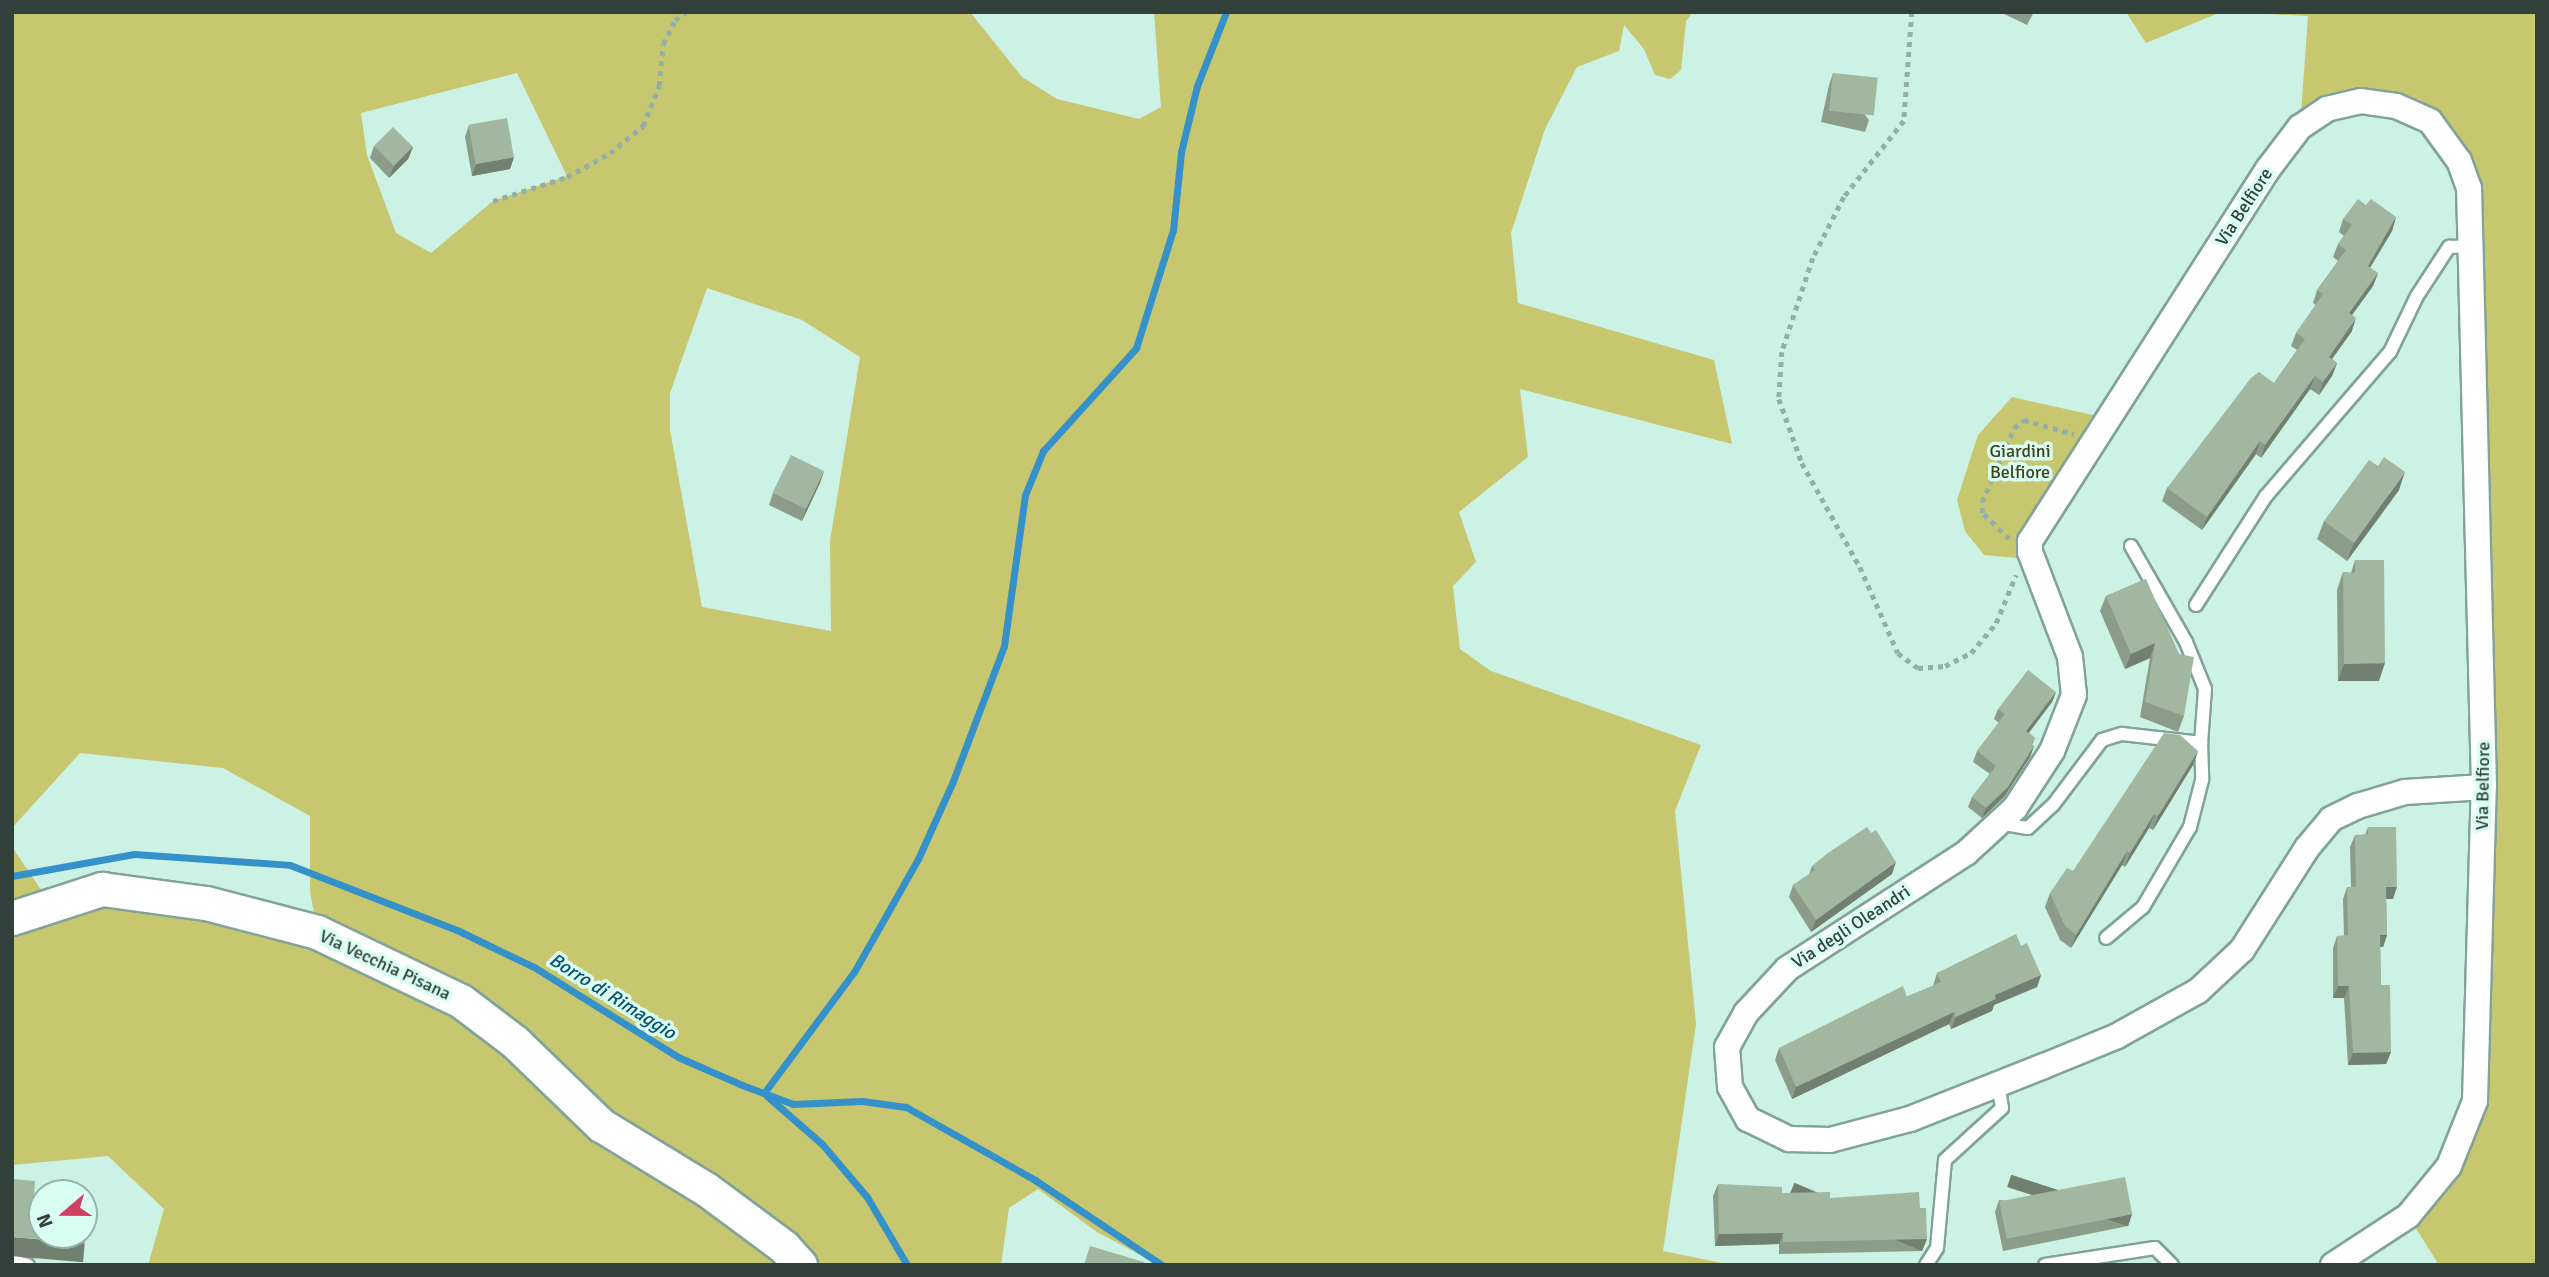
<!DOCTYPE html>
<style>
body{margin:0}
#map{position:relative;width:2549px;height:1277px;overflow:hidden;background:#ccf1e5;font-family:Signika,sans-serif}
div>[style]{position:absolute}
.green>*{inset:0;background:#c7c770}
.stream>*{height:7px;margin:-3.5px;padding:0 3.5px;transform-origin:3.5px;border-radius:3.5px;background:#3591c9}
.path>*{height:4.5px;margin-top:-2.25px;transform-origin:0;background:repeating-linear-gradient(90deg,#93b0a6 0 5px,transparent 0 10px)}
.roads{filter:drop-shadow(2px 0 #81a399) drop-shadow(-2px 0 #81a399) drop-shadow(0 2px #81a399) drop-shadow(0 -2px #81a399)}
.service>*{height:12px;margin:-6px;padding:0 6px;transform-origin:6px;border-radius:6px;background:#fff}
.minor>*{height:24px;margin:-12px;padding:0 12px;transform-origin:12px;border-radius:12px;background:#fff}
.secondary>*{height:33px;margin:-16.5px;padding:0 16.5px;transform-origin:16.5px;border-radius:16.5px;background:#fff}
.wall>*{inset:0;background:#8b9d89}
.shaded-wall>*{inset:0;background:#71806f;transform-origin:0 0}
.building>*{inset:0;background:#a2b79f;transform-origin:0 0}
span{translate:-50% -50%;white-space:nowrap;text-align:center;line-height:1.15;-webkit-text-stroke:7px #d9fef2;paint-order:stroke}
.street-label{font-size:18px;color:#31403b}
.park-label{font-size:18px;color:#414118}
.water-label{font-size:19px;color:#095077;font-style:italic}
.frame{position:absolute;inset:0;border:14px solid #31403b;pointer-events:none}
.north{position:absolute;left:28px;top:1179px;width:70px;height:70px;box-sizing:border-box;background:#d9fef2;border:2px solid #96b2a9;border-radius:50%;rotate:250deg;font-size:19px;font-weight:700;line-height:28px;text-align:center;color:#31403b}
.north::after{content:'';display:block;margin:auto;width:24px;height:32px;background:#ce3f61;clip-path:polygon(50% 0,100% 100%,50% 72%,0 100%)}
</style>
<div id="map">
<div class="green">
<div style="clip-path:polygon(evenodd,12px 12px,970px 12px,1022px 77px,1057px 99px,1139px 119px,1161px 107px,1154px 12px,1693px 12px,1686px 21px,1681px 70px,1670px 79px,1655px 75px,1644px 49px,1624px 25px,1619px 51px,1577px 67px,1545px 129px,1511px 233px,1518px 303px,1714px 360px,1732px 444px,1520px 389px,1528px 457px,1459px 512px,1476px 562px,1453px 586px,1460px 649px,1491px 671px,1701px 745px,1675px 811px,1696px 1024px,1663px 1251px,1732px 1265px,1159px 1265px,1097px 1232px,1038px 1189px,1009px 1208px,1001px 1265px,148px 1265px,164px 1209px,108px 1156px,12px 1165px,12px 847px,50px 903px,102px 889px,317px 931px,310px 891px,310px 816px,223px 768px,80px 753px,12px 828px,12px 12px,517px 73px,567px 176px,493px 201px,431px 253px,396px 233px,367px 155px,361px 113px,517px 73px,12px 12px,707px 288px,802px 320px,860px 357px,830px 541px,831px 631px,702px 607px,670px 430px,670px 393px,707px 288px)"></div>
<div style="clip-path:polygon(2126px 12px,2221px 12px,2146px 43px)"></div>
<div style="clip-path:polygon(2231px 12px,2537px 12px,2537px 1265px,2439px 1265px,2408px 1216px,2475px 1101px,2469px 188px,2430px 121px,2361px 101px,2300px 127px,2308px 16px)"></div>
<div style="clip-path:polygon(2012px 397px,2106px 418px,2016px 558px,1984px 555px,1965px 531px,1957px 500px,1978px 435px)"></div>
</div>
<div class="stream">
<div style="left:12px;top:876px;width:124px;rotate:-10.2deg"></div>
<div style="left:134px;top:854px;width:156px;rotate:4deg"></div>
<div style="left:290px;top:865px;width:179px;rotate:21.3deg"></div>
<div style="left:457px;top:930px;width:85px;rotate:25.7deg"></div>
<div style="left:534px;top:967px;width:170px;rotate:32deg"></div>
<div style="left:678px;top:1057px;width:70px;rotate:23.6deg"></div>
<div style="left:742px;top:1085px;width:54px;rotate:20.4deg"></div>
<div style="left:793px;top:1104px;width:69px;rotate:-2.5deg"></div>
<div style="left:862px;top:1101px;width:44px;rotate:7.8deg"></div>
<div style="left:906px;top:1107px;width:148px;rotate:29.5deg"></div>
<div style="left:1035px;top:1180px;width:153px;rotate:33.8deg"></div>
<div style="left:764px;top:1093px;width:151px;rotate:-53.4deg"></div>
<div style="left:854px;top:972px;width:130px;rotate:-60.5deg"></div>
<div style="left:918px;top:859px;width:85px;rotate:-65.8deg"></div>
<div style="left:953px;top:781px;width:144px;rotate:-69.3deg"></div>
<div style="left:1004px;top:646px;width:152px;rotate:-82.1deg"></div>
<div style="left:1025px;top:495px;width:48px;rotate:-67.8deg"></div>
<div style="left:1043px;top:451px;width:139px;rotate:-47.9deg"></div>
<div style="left:1136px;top:348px;width:124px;rotate:-72.6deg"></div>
<div style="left:1173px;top:230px;width:78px;rotate:-84.1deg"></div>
<div style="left:1181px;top:152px;width:68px;rotate:-76.4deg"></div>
<div style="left:1197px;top:86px;width:79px;rotate:-68.6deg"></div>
<div style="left:767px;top:1096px;width:73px;rotate:41.1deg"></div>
<div style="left:822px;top:1144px;width:70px;rotate:49.7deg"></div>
<div style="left:867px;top:1197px;width:79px;rotate:59.5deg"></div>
</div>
<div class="path">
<div style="left:1912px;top:12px;width:109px;rotate:94.2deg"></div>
<div style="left:1904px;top:121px;width:97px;rotate:128.3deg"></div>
<div style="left:1844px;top:197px;width:68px;rotate:116.9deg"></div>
<div style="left:1813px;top:258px;width:99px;rotate:108.3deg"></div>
<div style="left:1782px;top:352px;width:47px;rotate:93.7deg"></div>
<div style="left:1779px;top:399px;width:68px;rotate:70.2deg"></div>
<div style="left:1802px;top:463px;width:119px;rotate:60.9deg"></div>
<div style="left:1860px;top:567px;width:94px;rotate:66.2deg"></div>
<div style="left:1898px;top:653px;width:25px;rotate:37deg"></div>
<div style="left:1918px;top:668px;width:27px;rotate:-4deg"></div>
<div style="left:1945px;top:666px;width:29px;rotate:-27deg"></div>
<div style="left:1971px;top:653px;width:39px;rotate:-50deg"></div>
<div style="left:1996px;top:623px;width:52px;rotate:-67.4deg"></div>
<div style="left:493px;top:201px;width:78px;rotate:-18deg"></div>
<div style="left:567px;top:177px;width:49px;rotate:-29.2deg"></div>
<div style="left:610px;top:153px;width:43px;rotate:-39.3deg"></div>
<div style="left:643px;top:126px;width:43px;rotate:-68.2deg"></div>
<div style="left:659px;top:86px;width:42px;rotate:-84.6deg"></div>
<div style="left:663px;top:44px;width:27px;rotate:-63deg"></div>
<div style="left:675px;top:20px;width:14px;rotate:-36deg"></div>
<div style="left:2009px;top:539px;width:37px;rotate:-136deg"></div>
<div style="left:1982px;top:513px;width:11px;rotate:-90deg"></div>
<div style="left:1982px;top:502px;width:81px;rotate:-66.6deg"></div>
<div style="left:2014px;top:428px;width:13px;rotate:-39deg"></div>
<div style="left:2024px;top:420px;width:52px;rotate:15.6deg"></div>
</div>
<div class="roads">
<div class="service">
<div style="left:2131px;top:546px;width:111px;rotate:60.2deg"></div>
<div style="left:2186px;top:642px;width:51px;rotate:68deg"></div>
<div style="left:2205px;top:689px;width:54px;rotate:94.2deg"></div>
<div style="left:2196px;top:605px;width:130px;rotate:-57.3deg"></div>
<div style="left:2266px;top:496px;width:190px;rotate:-49.3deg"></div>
<div style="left:2390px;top:352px;width:62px;rotate:-64.3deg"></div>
<div style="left:2417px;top:296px;width:59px;rotate:-56.9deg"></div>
<div style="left:2449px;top:247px;width:23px;rotate:-2deg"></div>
<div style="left:1999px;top:823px;width:29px;rotate:10deg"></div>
<div style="left:2028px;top:828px;width:34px;rotate:-43deg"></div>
<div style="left:2053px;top:805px;width:81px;rotate:-53deg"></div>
<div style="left:2102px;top:740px;width:21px;rotate:-17deg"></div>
<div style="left:2122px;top:734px;width:80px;rotate:6.5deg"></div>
<div style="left:2201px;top:743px;width:37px;rotate:88deg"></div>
<div style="left:2202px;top:780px;width:49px;rotate:104.3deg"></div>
<div style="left:2190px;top:827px;width:93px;rotate:120.4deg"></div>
<div style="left:2143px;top:907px;width:48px;rotate:140deg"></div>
<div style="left:12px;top:1261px;width:16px;rotate:14deg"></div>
<div style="left:1926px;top:1265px;width:20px;rotate:-57deg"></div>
<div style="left:1937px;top:1248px;width:88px;rotate:-84.8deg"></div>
<div style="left:1945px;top:1160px;width:77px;rotate:-42.4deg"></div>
<div style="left:2002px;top:1108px;width:24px;rotate:-99deg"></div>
<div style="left:2045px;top:1265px;width:111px;rotate:-8.8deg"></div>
<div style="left:2155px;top:1248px;width:24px;rotate:45deg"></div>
</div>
<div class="minor">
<div style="left:2333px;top:1265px;width:90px;rotate:-33.2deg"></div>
<div style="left:2408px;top:1216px;width:65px;rotate:-50.6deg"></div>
<div style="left:2449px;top:1166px;width:70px;rotate:-68.2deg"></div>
<div style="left:2475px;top:1101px;width:314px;rotate:-88.4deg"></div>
<div style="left:2484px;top:787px;width:599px;rotate:-91.43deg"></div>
<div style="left:2469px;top:188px;width:29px;rotate:-110deg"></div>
<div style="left:2459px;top:161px;width:49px;rotate:-125.9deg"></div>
<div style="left:2430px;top:121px;width:37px;rotate:-156deg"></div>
<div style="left:2396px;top:106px;width:35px;rotate:-172deg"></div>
<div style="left:2361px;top:101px;width:35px;rotate:167deg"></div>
<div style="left:2327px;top:109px;width:32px;rotate:146deg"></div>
<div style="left:2300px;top:127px;width:53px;rotate:127.3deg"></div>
<div style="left:2268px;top:169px;width:442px;rotate:122.6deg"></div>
<div style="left:2030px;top:541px;width:11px;rotate:90deg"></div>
<div style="left:2030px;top:552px;width:112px;rotate:69.1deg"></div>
<div style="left:2070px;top:657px;width:38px;rotate:84deg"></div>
<div style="left:2074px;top:695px;width:60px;rotate:111.4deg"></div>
<div style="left:2052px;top:751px;width:68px;rotate:123deg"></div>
<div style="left:2015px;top:808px;width:67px;rotate:137.4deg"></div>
<div style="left:1966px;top:853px;width:213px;rotate:147.1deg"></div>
<div style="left:1787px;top:969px;width:60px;rotate:133deg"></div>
<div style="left:1746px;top:1013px;width:39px;rotate:119deg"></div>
<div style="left:1727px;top:1047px;width:40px;rotate:85.7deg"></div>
<div style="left:1730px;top:1087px;width:37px;rotate:61deg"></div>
<div style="left:1748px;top:1119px;width:46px;rotate:26deg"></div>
<div style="left:1789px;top:1139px;width:41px;rotate:1.4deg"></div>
<div style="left:1830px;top:1140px;width:83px;rotate:-14.7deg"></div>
<div style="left:1910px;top:1119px;width:144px;rotate:-21.6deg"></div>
<div style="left:2044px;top:1066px;width:79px;rotate:-22.3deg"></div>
<div style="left:2117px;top:1036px;width:93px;rotate:-29.1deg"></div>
<div style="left:2198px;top:991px;width:60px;rotate:-43deg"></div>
<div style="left:2242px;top:950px;width:121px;rotate:-57.5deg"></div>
<div style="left:2307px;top:848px;width:38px;rotate:-50deg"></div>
<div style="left:2331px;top:819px;width:30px;rotate:-26deg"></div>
<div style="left:2358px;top:806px;width:49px;rotate:-16.6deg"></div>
<div style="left:2405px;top:792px;width:79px;rotate:-3.6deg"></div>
</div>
<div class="secondary">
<div style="left:12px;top:918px;width:95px;rotate:-17.9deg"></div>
<div style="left:102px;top:889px;width:105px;rotate:7.7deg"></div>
<div style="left:206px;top:903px;width:115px;rotate:14.6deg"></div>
<div style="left:317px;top:932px;width:160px;rotate:25.6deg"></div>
<div style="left:461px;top:1001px;width:68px;rotate:37.2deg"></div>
<div style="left:515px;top:1042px;width:120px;rotate:44deg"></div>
<div style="left:601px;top:1125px;width:123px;rotate:31.4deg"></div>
<div style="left:706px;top:1189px;width:97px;rotate:36.6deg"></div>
<div style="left:784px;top:1247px;width:24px;rotate:48deg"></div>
</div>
</div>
<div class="wall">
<div style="clip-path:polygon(2000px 12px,2034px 12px,2027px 25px)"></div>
<div style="clip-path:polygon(1833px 73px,1869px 120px,1865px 132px,1821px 122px,1829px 85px)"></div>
<div style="clip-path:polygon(469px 125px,514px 157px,510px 169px,472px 176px,465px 137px)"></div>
<div style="clip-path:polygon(374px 146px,413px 147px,408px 159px,389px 178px,370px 158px)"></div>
<div style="clip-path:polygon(2366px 205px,2396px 217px,2392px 231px,2370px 268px,2378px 273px,2373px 286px,2352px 315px,2352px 331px,2332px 359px,2337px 363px,2332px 376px,2319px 395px,2310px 389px,2261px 458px,2256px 454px,2202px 530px,2162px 501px,2167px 488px,2274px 383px,2297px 350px,2291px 346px,2296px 333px,2316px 305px,2313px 303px,2317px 290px,2338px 261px,2333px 257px,2338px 244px,2344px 236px,2339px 232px,2343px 219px)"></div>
<div style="clip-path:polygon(824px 471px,820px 483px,802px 521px,769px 505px,773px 493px)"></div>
<div style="clip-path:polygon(2399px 490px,2347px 561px,2317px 539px,2324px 521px)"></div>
<div style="clip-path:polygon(2355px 560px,2379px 681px,2338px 681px,2337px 590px,2343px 572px,2351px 573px)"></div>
<div style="clip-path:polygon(2146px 579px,2184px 716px,2178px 732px,2140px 717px,2150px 658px,2125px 669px,2100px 611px,2106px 596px)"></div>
<div style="clip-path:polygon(2056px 692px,2052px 702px,2029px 733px,2035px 738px,2032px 745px,2034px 746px,2030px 757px,2004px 797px,1982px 818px,1968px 807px,1972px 797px,1990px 774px,1973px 762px,1977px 751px,1999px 723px,1994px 719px,1998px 709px)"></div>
<div style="clip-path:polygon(2198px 751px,2193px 765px,2153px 830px,2149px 828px,2125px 867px,2122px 865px,2071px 948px,2060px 940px,2045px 907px,2050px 893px)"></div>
<div style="clip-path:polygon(2368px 827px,2393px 899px,2386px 899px,2387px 935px,2383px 947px,2380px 947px,2381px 985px,2391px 1052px,2386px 1064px,2348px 1065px,2344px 998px,2333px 998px,2333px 948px,2337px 936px,2344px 936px,2343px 899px,2347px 887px,2351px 887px,2350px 847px,2355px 835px,2365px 835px)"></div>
<div style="clip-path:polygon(1812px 866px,1892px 874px,1811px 932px,1789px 897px,1793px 885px,1809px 875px)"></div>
<div style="clip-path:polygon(2021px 946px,2041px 975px,2037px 987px,1994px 1005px,1992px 1011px,1951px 1029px,1949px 1024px,1792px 1099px,1775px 1060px,1779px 1048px,1933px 986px,1937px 973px)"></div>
<div style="clip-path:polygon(1718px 1184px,1782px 1193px,1920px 1208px,1927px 1239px,1922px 1251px,1779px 1254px,1779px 1244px,1715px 1246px,1713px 1196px)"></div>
<div style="clip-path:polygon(1999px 1200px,2132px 1214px,2128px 1226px,2003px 1251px,1995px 1212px)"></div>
</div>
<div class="shaded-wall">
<div style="clip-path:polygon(413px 147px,408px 159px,389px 178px,394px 166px)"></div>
<div style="clip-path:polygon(514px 157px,510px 169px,472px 176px,476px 164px)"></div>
<div style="clip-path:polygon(2396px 217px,2392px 231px,2363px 279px,2368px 266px)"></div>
<div style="clip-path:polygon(2378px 273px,2373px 286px,2344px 326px,2349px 313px)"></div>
<div style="clip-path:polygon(2356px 318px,2352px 331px,2324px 370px,2329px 357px)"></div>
<div style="clip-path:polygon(2337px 363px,2332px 376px,2319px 395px,2323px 382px)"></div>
<div style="clip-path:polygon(2315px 376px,2310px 389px,2261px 458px,2265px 445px)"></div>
<div style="clip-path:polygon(2260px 441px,2256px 454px,2202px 530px,2207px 517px)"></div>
<div style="clip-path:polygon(824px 471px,820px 483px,802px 521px,806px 509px)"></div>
<div style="clip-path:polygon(2405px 472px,2399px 490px,2347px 561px,2354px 543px)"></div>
<div style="clip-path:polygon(2155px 643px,2150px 658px,2125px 669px,2131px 654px)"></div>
<div style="clip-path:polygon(2385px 663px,2379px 681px,2338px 681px,2344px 664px)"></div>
<div style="clip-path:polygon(2056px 692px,2052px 702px,2022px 741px,2026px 731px)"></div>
<div style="clip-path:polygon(2034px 746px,2030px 757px,2004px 797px,1982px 818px,1986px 808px)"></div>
<div style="clip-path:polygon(2198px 751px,2193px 765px,2153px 830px,2158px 816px)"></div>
<div style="clip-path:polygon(2154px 814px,2149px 828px,2125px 867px,2130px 853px)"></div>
<div style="clip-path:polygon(2127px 851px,2122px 865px,2071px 948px,2076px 935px)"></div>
<div style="clip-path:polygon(1896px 862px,1892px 874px,1811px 932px,1816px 920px)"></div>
<div style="clip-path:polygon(2386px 887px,2397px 887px,2393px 899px,2382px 899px)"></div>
<div style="clip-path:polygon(2380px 935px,2387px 935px,2383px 947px,2376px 947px)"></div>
<div style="clip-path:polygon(2041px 975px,2037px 987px,1994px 1005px,1992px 1011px,1951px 1029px,1956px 1017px,1995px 995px)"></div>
<div style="clip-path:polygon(2338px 986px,2349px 986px,2344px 998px,2333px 998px)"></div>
<div style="clip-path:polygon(1954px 1012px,1949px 1024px,1792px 1099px,1796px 1087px)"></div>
<div style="clip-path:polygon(2391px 1052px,2386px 1064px,2348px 1065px,2353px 1053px)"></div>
<div style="left:2132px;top:1214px;width:13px;height:127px;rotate:108deg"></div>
<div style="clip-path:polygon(1783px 1233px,1779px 1244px,1715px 1246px,1719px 1234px)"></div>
<div style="left:12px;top:1237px;width:73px;height:19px;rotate:5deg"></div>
<div style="left:1927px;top:1239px;width:13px;height:144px;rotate:113deg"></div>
</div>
<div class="building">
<div style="left:1833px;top:73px;width:45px;height:38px;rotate:6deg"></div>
<div style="left:507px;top:118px;width:40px;height:39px;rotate:80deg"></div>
<div style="left:393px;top:127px;width:28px;height:27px;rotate:45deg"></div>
<div style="clip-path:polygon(2358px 199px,2366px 205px,2371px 199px,2396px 217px,2368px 266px,2378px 273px,2349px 313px,2356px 318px,2329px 357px,2337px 363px,2323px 382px,2315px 376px,2265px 445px,2260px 441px,2207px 517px,2167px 488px,2251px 378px,2259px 372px,2274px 383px,2305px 339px,2296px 333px,2323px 294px,2317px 290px,2346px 250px,2338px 244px,2352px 225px,2343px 219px)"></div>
<div style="left:791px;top:455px;width:37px;height:42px;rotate:26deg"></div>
<div style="clip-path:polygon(2384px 457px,2405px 472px,2354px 543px,2324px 521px,2369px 460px,2378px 466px)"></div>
<div style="clip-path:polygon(2355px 560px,2384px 560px,2385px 663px,2344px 664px,2343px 572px,2355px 573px)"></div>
<div style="clip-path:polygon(2146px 579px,2179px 654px,2194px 657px,2184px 716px,2145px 702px,2155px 643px,2131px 654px,2106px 596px)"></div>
<div style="clip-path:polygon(2028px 670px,2056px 692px,2026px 731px,2035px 738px,2031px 744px,2034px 746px,2008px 787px,1986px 808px,1972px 797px,1996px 766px,1977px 751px,2005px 714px,1998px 709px)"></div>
<div style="clip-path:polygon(2164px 733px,2180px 735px,2198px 751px,2158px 816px,2154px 814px,2130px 853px,2127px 851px,2076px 935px,2065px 926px,2050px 893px,2067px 868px,2073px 871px)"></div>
<div style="clip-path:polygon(1867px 827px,1871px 833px,1876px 830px,1896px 862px,1816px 920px,1793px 885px,1815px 870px,1812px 866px,1828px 853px)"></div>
<div style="clip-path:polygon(2368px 827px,2396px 827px,2397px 887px,2386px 887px,2387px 935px,2380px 935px,2381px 985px,2390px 985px,2391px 1052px,2353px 1053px,2349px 986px,2338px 986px,2337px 936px,2348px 935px,2347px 887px,2356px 887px,2355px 835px,2368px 834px)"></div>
<div style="clip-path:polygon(2016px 934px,2021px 946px,2027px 943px,2041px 975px,1995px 995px,1996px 999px,1956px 1017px,1954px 1012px,1796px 1087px,1779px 1048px,1903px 986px,1907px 997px,1941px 982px,1937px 973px)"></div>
<div style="left:2125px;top:1177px;width:38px;height:128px;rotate:79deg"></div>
<div style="clip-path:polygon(12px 1179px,35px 1181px,33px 1210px,42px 1210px,42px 1235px,84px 1235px,84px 1213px,87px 1214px,85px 1243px,12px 1237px)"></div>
<div style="clip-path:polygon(1718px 1184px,1782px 1187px,1782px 1193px,1830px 1192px,1830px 1198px,1919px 1192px,1920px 1208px,1926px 1208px,1927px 1239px,1783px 1242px,1783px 1233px,1719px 1234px)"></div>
<div style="clip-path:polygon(1090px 1246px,1144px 1262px,1148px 1265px,1084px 1265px)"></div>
</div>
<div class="street-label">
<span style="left:2244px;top:207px;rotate:-57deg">Via Belfiore</span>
<span style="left:2483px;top:786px;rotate:-89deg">Via Belfiore</span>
<span style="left:1851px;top:927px;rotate:-33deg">Via degli Oleandri</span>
<span style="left:385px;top:965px;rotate:25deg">Via Vecchia Pisana</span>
</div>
<div class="park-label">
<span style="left:2020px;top:462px">Giardini<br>Belfiore</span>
</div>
<div class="water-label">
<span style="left:612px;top:997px;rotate:32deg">Borro di Rimaggio</span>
</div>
<div class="frame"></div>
<div class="north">N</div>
</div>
